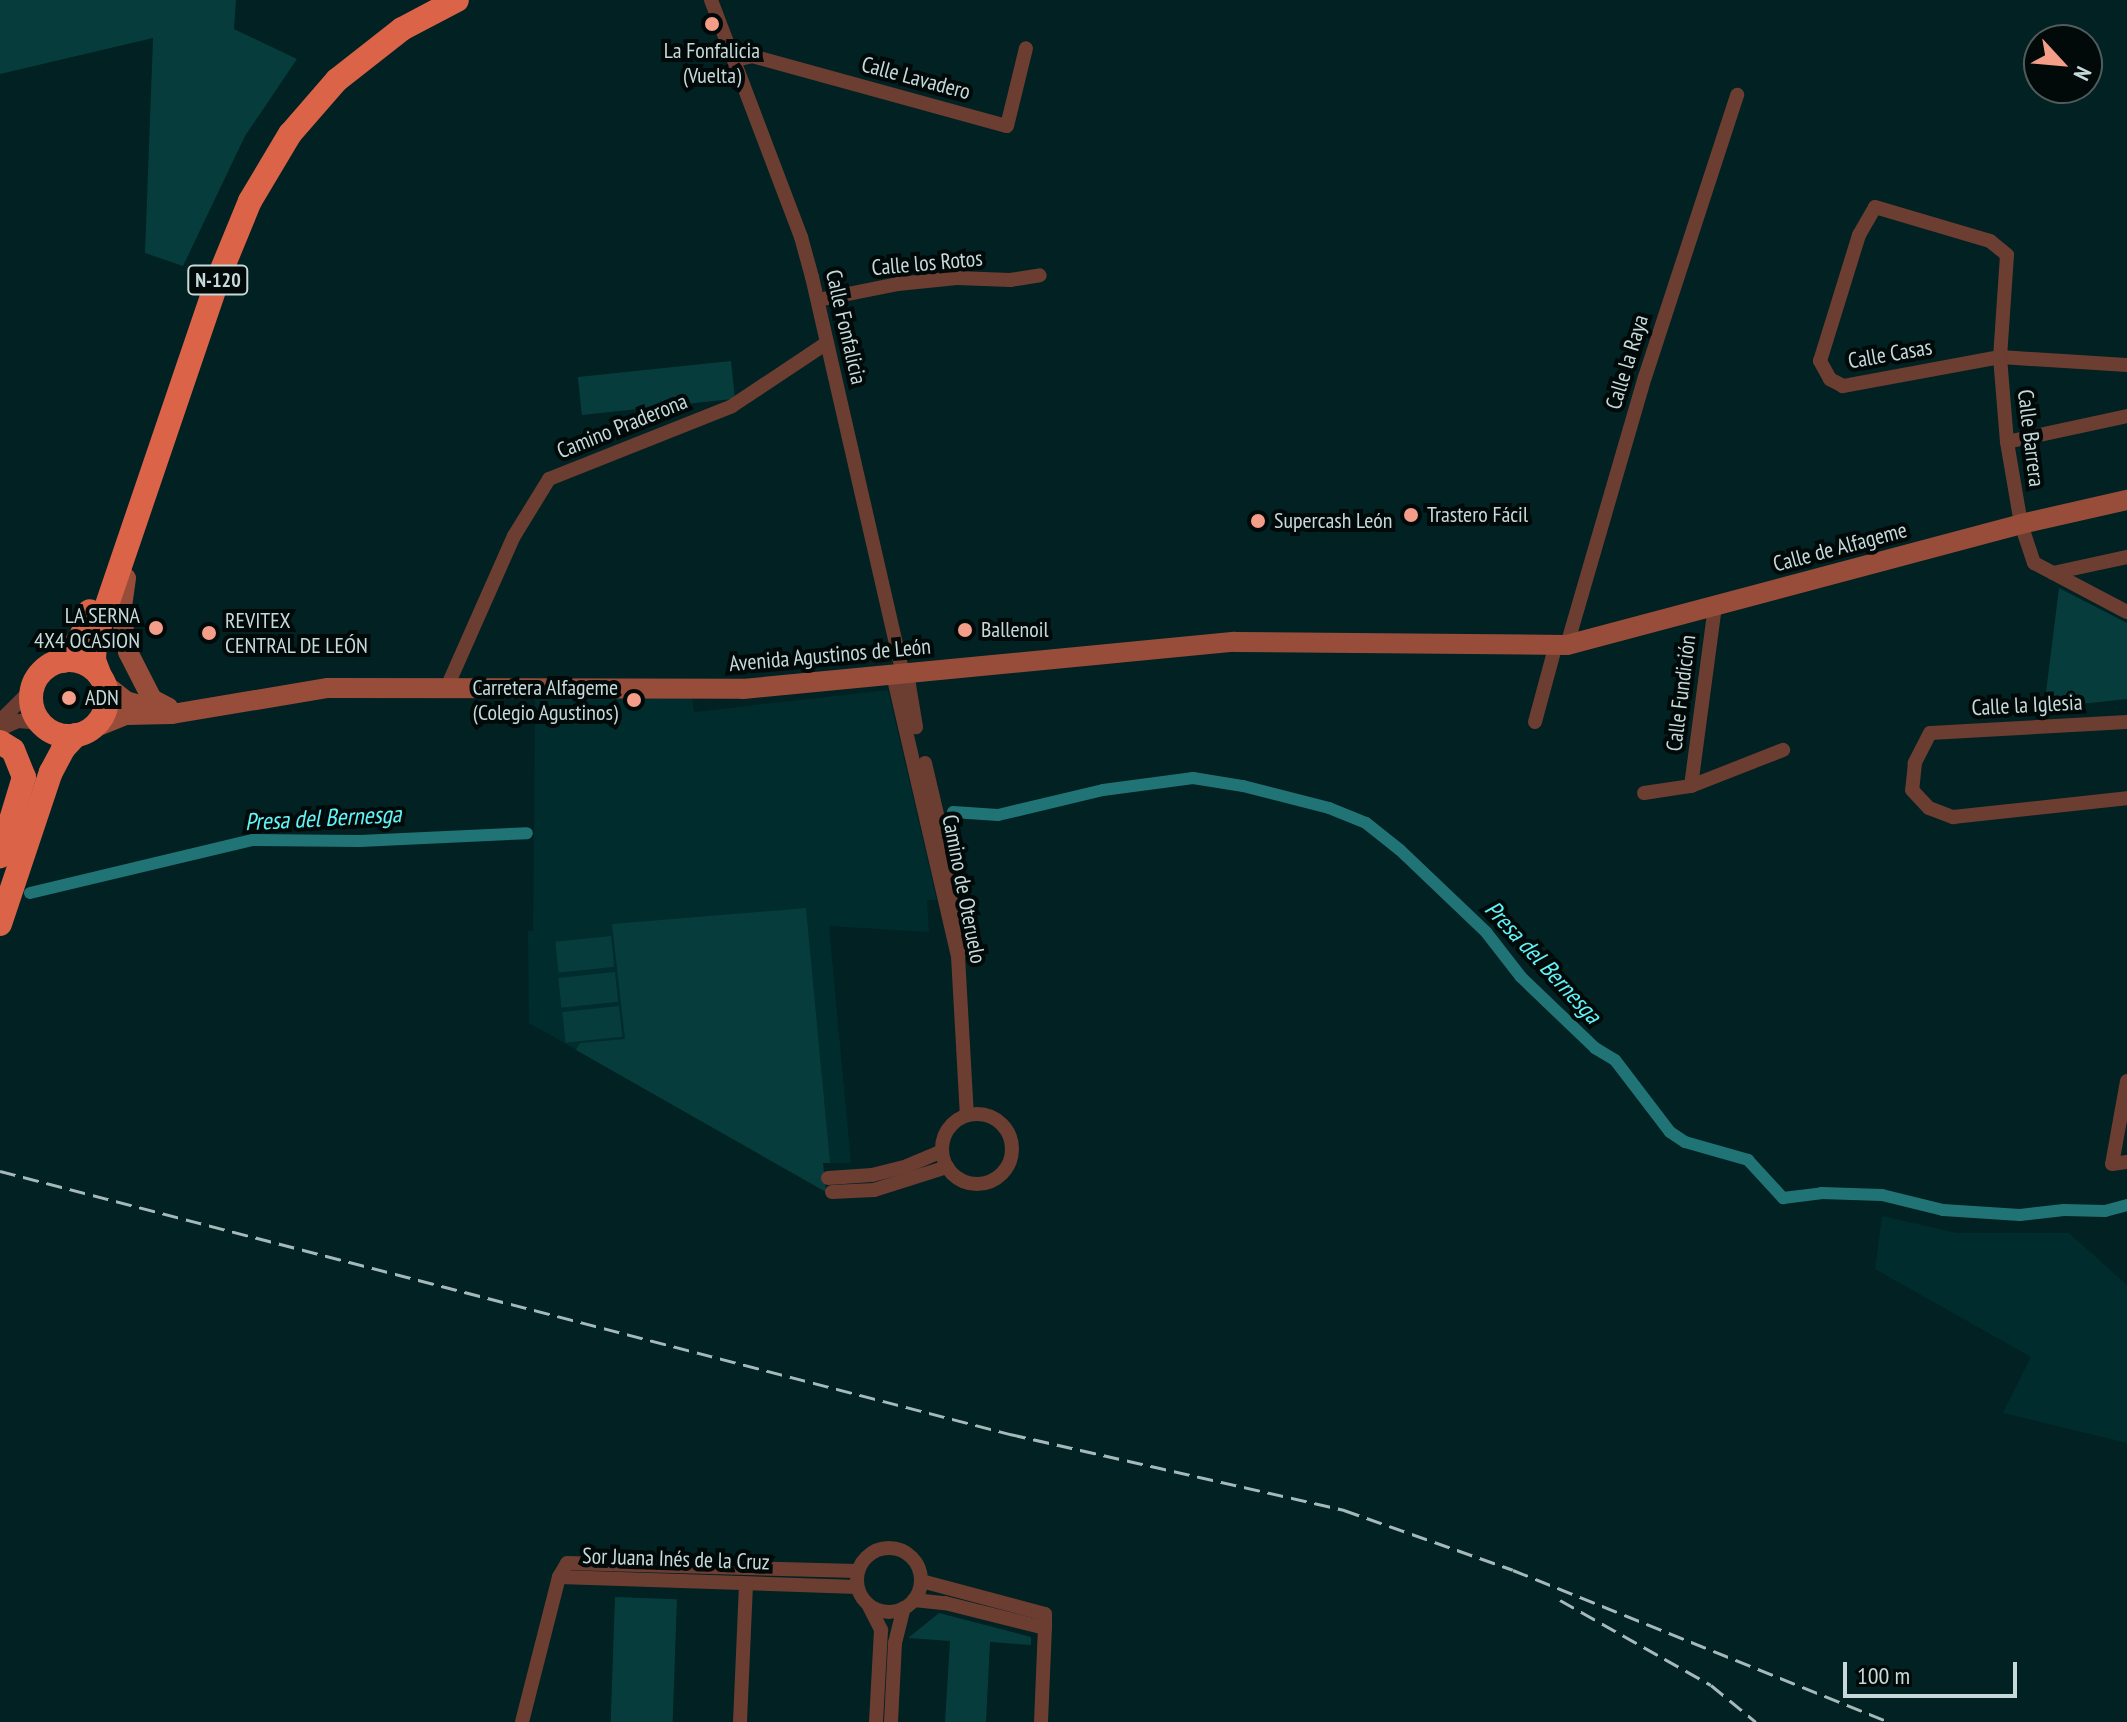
<!DOCTYPE html>
<meta charset="utf-8">
<style>
body{margin:0}
#map{position:relative;width:2127px;height:1722px;overflow:hidden;background:#012122;font-family:"PT Sans Narrow",sans-serif}
div>[style]{position:absolute}
.built>*{inset:0;background:#002c2d}
.green>*{inset:0;background:#073c3d;transform-origin:0 0}
.canal>*{height:12px;margin:-6px;padding:0 6px;transform-origin:6px;border-radius:6px;background:#217475}
.street>*{height:14px;margin:-7px;padding:0 7px;transform-origin:7px;border-radius:7px;background:#6c3d31}
.street>.ring{margin:-7px;padding:0;box-sizing:content-box;background:none;border:14px solid #6c3d31;border-radius:50%}
.secondary>*{height:20px;margin:-10px;padding:0 10px;transform-origin:10px;border-radius:10px;background:#984d3b}
.highway>*{height:24px;margin:-12px;padding:0 12px;transform-origin:12px;border-radius:12px;background:#da6348}
.highway>.ring{margin:-12px;padding:0;box-sizing:content-box;background:none;border:24px solid #da6348;border-radius:50%}
.rail>*{height:3px;margin-top:-1.5px;transform-origin:0;background:repeating-linear-gradient(90deg,#a5b9ba 0 16px,transparent 0 24px)}
.dots>*{width:22px;height:22px;translate:-50% -50%;box-sizing:border-box;border:4px solid #010909;border-radius:50%}
span{translate:-50% -50%;white-space:nowrap;text-align:center;line-height:1.15;-webkit-text-stroke:8px #010909;paint-order:stroke}
.shield-label span{padding:2px 6px;background:#010909;border:2px solid;border-radius:6px;-webkit-text-stroke-width:0}
.shield-label{font-size:20px;color:#c7d9d9;font-weight:700}
.poi-label{font-size:22px;color:#c7d9d9}
.left{translate:0 -50%;text-align:left}
.right{translate:-100% -50%;text-align:right}
.street-label{font-size:22px;color:#c7d9d9}
.water-label{font-size:24px;color:#61f5f8;font-style:italic}
.north{position:absolute;left:2023px;top:24px;width:80px;height:80px;box-sizing:border-box;background:#010909;border:2px solid #505c5c;border-radius:50%;rotate:116deg;font-size:22px;font-weight:700;line-height:32px;text-align:center;color:#c7d9d9}
.north::after{content:'';display:block;margin:auto;width:28px;height:36px;background:#f49e89;clip-path:polygon(50% 0,100% 100%,50% 72%,0 100%)}
.scale{position:absolute;left:1843px;top:1662px;width:174px;height:36px;box-sizing:border-box;border:4px solid #c7d9d9;border-top:0;padding-left:10px;font-size:24px;line-height:28px;white-space:nowrap;color:#c7d9d9;-webkit-text-stroke:6px #010909;paint-order:stroke}
</style>
<div id="map">
<div class="built">
<div style="clip-path:polygon(888px 690px,937px 900px,927px 900px,929px 932px,829px 926px,851px 1163px,823px 1163px,826px 1192px,529px 1023px,528px 931px,533px 931px,535px 698px,692px 696px,694px 712px)"></div>
<div style="clip-path:polygon(1882px 1216px,1957px 1233px,2069px 1233px,2127px 1285px,2127px 1443px,2003px 1413px,2031px 1357px,1875px 1269px)"></div>
</div>
<div class="green">
<div style="clip-path:polygon(0 0,236px 0,234px 29px,297px 59px,245px 136px,183px 266px,145px 253px,153px 38px,0 74px)"></div>
<div style="left:731px;top:361px;width:38px;height:154px;rotate:84deg"></div>
<div style="clip-path:polygon(2059px 588px,2127px 623px,2127px 699px,2044px 708px)"></div>
<div style="clip-path:polygon(806px 908px,830px 1163px,823px 1163px,826px 1192px,576px 1050px,580px 1043px,625px 1039px,612px 924px)"></div>
<div style="left:611px;top:936px;width:31px;height:56px;rotate:84deg"></div>
<div style="left:615px;top:972px;width:30px;height:57px;rotate:84deg"></div>
<div style="left:619px;top:1006px;width:31px;height:57px;rotate:84deg"></div>
<div style="left:615px;top:1597px;width:62px;height:125px;rotate:2deg"></div>
<div style="clip-path:polygon(939px 1613px,1031px 1637px,1031px 1645px,990px 1642px,986px 1722px,945px 1722px,950px 1641px,908px 1638px)"></div>
</div>
<div class="canal">
<div style="left:953px;top:812px;width:45px;rotate:3.8deg"></div>
<div style="left:998px;top:815px;width:108px;rotate:-13.4deg"></div>
<div style="left:1103px;top:790px;width:91px;rotate:-7.6deg"></div>
<div style="left:1193px;top:778px;width:51px;rotate:9.1deg"></div>
<div style="left:1243px;top:786px;width:89px;rotate:14.3deg"></div>
<div style="left:1329px;top:808px;width:40px;rotate:22deg"></div>
<div style="left:1366px;top:823px;width:43px;rotate:38.5deg"></div>
<div style="left:1400px;top:850px;width:119px;rotate:43.6deg"></div>
<div style="left:1486px;top:932px;width:57px;rotate:52.1deg"></div>
<div style="left:1521px;top:977px;width:103px;rotate:43.8deg"></div>
<div style="left:1595px;top:1048px;width:23px;rotate:31deg"></div>
<div style="left:1615px;top:1060px;width:91px;rotate:52.6deg"></div>
<div style="left:1670px;top:1132px;width:18px;rotate:34deg"></div>
<div style="left:1685px;top:1142px;width:66px;rotate:15.9deg"></div>
<div style="left:1748px;top:1160px;width:52px;rotate:47.4deg"></div>
<div style="left:1783px;top:1198px;width:38px;rotate:-7deg"></div>
<div style="left:1821px;top:1193px;width:61px;rotate:1.9deg"></div>
<div style="left:1882px;top:1195px;width:63px;rotate:13.8deg"></div>
<div style="left:1943px;top:1210px;width:77px;rotate:3.7deg"></div>
<div style="left:2020px;top:1215px;width:44px;rotate:-6.5deg"></div>
<div style="left:2064px;top:1210px;width:41px;rotate:1.4deg"></div>
<div style="left:2105px;top:1211px;width:23px;rotate:-15deg"></div>
<div style="left:30px;top:893px;width:229px;rotate:-13.4deg"></div>
<div style="left:253px;top:840px;width:107px;rotate:0.5deg"></div>
<div style="left:360px;top:841px;width:167px;rotate:-2.7deg"></div>
</div>
<div class="street">
<div style="left:711px;top:0;width:254px;rotate:69.2deg"></div>
<div style="left:801px;top:237px;width:41px;rotate:74.6deg"></div>
<div style="left:812px;top:277px;width:407px;rotate:77.1deg"></div>
<div style="left:736px;top:60px;width:16px;rotate:-14deg"></div>
<div style="left:752px;top:56px;width:264px;rotate:15.4deg"></div>
<div style="left:1007px;top:126px;width:80px;rotate:-76.3deg"></div>
<div style="left:818px;top:300px;width:82px;rotate:-11.3deg"></div>
<div style="left:898px;top:284px;width:59px;rotate:-5.8deg"></div>
<div style="left:957px;top:278px;width:53px;rotate:2.2deg"></div>
<div style="left:1010px;top:280px;width:30px;rotate:-9deg"></div>
<div style="left:2127px;top:365px;width:127px;rotate:-176.4deg"></div>
<div style="left:2000px;top:357px;width:160px;rotate:169.5deg"></div>
<div style="left:1843px;top:386px;width:15px;rotate:-152deg"></div>
<div style="left:1830px;top:379px;width:21px;rotate:-119deg"></div>
<div style="left:1820px;top:361px;width:132px;rotate:-72.8deg"></div>
<div style="left:1859px;top:235px;width:32px;rotate:-60deg"></div>
<div style="left:1875px;top:207px;width:120px;rotate:16.5deg"></div>
<div style="left:1990px;top:241px;width:22px;rotate:39deg"></div>
<div style="left:2007px;top:255px;width:102px;rotate:93.9deg"></div>
<div style="left:2000px;top:357px;width:85px;rotate:85.3deg"></div>
<div style="left:2007px;top:442px;width:83px;rotate:80.3deg"></div>
<div style="left:2021px;top:524px;width:41px;rotate:71.6deg"></div>
<div style="left:2034px;top:563px;width:105px;rotate:27.8deg"></div>
<div style="left:2007px;top:442px;width:123px;rotate:-12.2deg"></div>
<div style="left:2053px;top:573px;width:76px;rotate:-12.2deg"></div>
<div style="left:1567px;top:645px;width:279px;rotate:-73.8deg"></div>
<div style="left:1645px;top:377px;width:297px;rotate:-71.9deg"></div>
<div style="left:907px;top:673px;width:55px;rotate:80.5deg"></div>
<div style="left:893px;top:675px;width:288px;rotate:77deg"></div>
<div style="left:958px;top:956px;width:159px;rotate:86.8deg"></div>
<div style="left:447px;top:687px;width:165px;rotate:-66.1deg"></div>
<div style="left:514px;top:536px;width:67px;rotate:-58.4deg"></div>
<div style="left:549px;top:479px;width:197px;rotate:-21.7deg"></div>
<div style="left:732px;top:406px;width:114px;rotate:-33.6deg"></div>
<div style="left:0;top:721px;width:45px;rotate:-45deg"></div>
<div style="left:1535px;top:722px;width:81px;rotate:-74.9deg"></div>
<div style="left:2127px;top:722px;width:197px;rotate:176.8deg"></div>
<div style="left:1930px;top:733px;width:34px;rotate:117deg"></div>
<div style="left:1915px;top:763px;width:27px;rotate:96deg"></div>
<div style="left:1912px;top:790px;width:25px;rotate:47deg"></div>
<div style="left:1929px;top:808px;width:26px;rotate:21deg"></div>
<div style="left:1953px;top:817px;width:175px;rotate:-6.2deg"></div>
<div style="left:0;top:729px;width:20px;rotate:-24deg"></div>
<div style="left:18px;top:721px;width:23px;rotate:5deg"></div>
<div style="left:925px;top:763px;width:157px;rotate:76.8deg"></div>
<div style="left:961px;top:916px;width:34px;rotate:82deg"></div>
<div style="left:1691px;top:786px;width:182px;rotate:-82.4deg"></div>
<div style="left:1644px;top:793px;width:48px;rotate:-8.5deg"></div>
<div style="left:1691px;top:786px;width:99px;rotate:-21.4deg"></div>
<div style="left:2127px;top:1081px;width:84px;rotate:100.2deg"></div>
<div style="left:2112px;top:1164px;width:15px;rotate:-8deg"></div>
<div class="ring" style="left:942px;top:1114px;width:56px;height:56px"></div>
<div style="left:828px;top:1178px;width:44px;rotate:-3.9deg"></div>
<div style="left:872px;top:1175px;width:36px;rotate:-14deg"></div>
<div style="left:907px;top:1166px;width:38px;rotate:-23deg"></div>
<div style="left:832px;top:1192px;width:42px;rotate:-2.7deg"></div>
<div style="left:874px;top:1190px;width:77px;rotate:-17.5deg"></div>
<div class="ring" style="left:857px;top:1548px;width:50px;height:50px"></div>
<div style="left:559px;top:1577px;width:298px;rotate:1.9deg"></div>
<div style="left:914px;top:1600px;width:31px;rotate:6deg"></div>
<div style="left:945px;top:1603px;width:103px;rotate:14deg"></div>
<div style="left:1045px;top:1628px;width:14px;rotate:-90deg"></div>
<div style="left:1045px;top:1614px;width:128px;rotate:-165.1deg"></div>
<div style="left:869px;top:1606px;width:27px;rotate:63deg"></div>
<div style="left:881px;top:1630px;width:92px;rotate:93.1deg"></div>
<div style="left:522px;top:1722px;width:150px;rotate:-75.7deg"></div>
<div style="left:559px;top:1577px;width:16px;rotate:-60deg"></div>
<div style="left:567px;top:1563px;width:290px;rotate:1.6deg"></div>
<div style="left:740px;top:1722px;width:138px;rotate:-87.5deg"></div>
<div style="left:891px;top:1722px;width:79px;rotate:-87.1deg"></div>
<div style="left:895px;top:1643px;width:36px;rotate:-76deg"></div>
<div style="left:1041px;top:1722px;width:94px;rotate:-87.6deg"></div>
</div>
<div class="secondary">
<div style="left:126px;top:578px;width:37px;rotate:98deg"></div>
<div style="left:121px;top:615px;width:38px;rotate:79deg"></div>
<div style="left:128px;top:652px;width:53px;rotate:62.9deg"></div>
<div style="left:152px;top:699px;width:19px;rotate:28deg"></div>
<div style="left:103px;top:683px;width:29px;rotate:38deg"></div>
<div style="left:126px;top:701px;width:25px;rotate:16deg"></div>
<div style="left:91px;top:729px;width:38px;rotate:-22deg"></div>
<div style="left:126px;top:715px;width:46px;rotate:-1.2deg"></div>
<div style="left:172px;top:714px;width:158px;rotate:-9.5deg"></div>
<div style="left:328px;top:688px;width:415px;rotate:0.1deg"></div>
<div style="left:743px;top:689px;width:494px;rotate:-5.5deg"></div>
<div style="left:1235px;top:642px;width:332px;rotate:0.5deg"></div>
<div style="left:1567px;top:645px;width:470px;rotate:-14.9deg"></div>
<div style="left:2021px;top:524px;width:109px;rotate:-12.8deg"></div>
</div>
<div class="highway">
<div class="ring" style="left:31px;top:660px;width:52px;height:52px"></div>
<div style="left:63px;top:661px;width:32px;rotate:-54deg"></div>
<div style="left:82px;top:635px;width:25px;rotate:-72deg"></div>
<div style="left:100px;top:676px;width:17px;rotate:-111deg"></div>
<div style="left:94px;top:660px;width:20px;rotate:-87deg"></div>
<div style="left:95px;top:640px;width:381px;rotate:-71.2deg"></div>
<div style="left:218px;top:279px;width:84px;rotate:-67.7deg"></div>
<div style="left:250px;top:201px;width:78px;rotate:-59.2deg"></div>
<div style="left:290px;top:134px;width:72px;rotate:-49deg"></div>
<div style="left:337px;top:80px;width:83px;rotate:-38.1deg"></div>
<div style="left:402px;top:29px;width:62px;rotate:-27.8deg"></div>
<div style="left:0;top:742px;width:15px;rotate:32deg"></div>
<div style="left:13px;top:750px;width:29px;rotate:68deg"></div>
<div style="left:24px;top:777px;width:83px;rotate:106.9deg"></div>
<div style="left:0;top:924px;width:160px;rotate:-71.5deg"></div>
<div style="left:51px;top:772px;width:26px;rotate:-62deg"></div>
<div style="left:63px;top:749px;width:19px;rotate:-47deg"></div>
</div>
<div class="rail">
<div style="left:0;top:1171px;width:1044px;rotate:14.6deg"></div>
<div style="left:1010px;top:1434px;width:343px;rotate:12.8deg"></div>
<div style="left:1344px;top:1510px;width:179px;rotate:19.5deg"></div>
<div style="left:1513px;top:1570px;width:406px;rotate:22deg"></div>
<div style="left:1560px;top:1600px;width:173px;rotate:29.4deg"></div>
<div style="left:1711px;top:1685px;width:58px;rotate:39.4deg"></div>
</div>
<div class="dots">
<div style="left:712px;top:24px;background:#f49e89"></div>
<div style="left:1411px;top:515px;background:#f49e89"></div>
<div style="left:1258px;top:521px;background:#f49e89"></div>
<div style="left:156px;top:628px;background:#f49e89"></div>
<div style="left:965px;top:630px;background:#f49e89"></div>
<div style="left:209px;top:633px;background:#f49e89"></div>
<div style="left:69px;top:698px;background:#f49e89"></div>
<div style="left:634px;top:700px;background:#f49e89"></div>
</div>
<div class="shield-label">
<span style="left:218px;top:280px">N-120</span>
</div>
<div class="poi-label">
<span style="left:712px;top:63px">La Fonfalicia<br>(Vuelta)</span>
<span class="left" style="left:1427px;top:515px">Trastero Fácil</span>
<span class="left" style="left:1274px;top:521px">Supercash León</span>
<span class="right" style="left:140px;top:628px">LA SERNA<br>4X4 OCASION</span>
<span class="left" style="left:225px;top:633px">REVITEX<br>CENTRAL DE LEÓN</span>
<span class="left" style="left:981px;top:630px">Ballenoil</span>
<span class="right" style="left:618px;top:700px">Carretera Alfageme<br>(Colegio Agustinos)</span>
<span class="left" style="left:85px;top:698px">ADN</span>
</div>
<div class="street-label">
<span style="left:916px;top:78px;rotate:15deg">Calle Lavadero</span>
<span style="left:927px;top:263px;rotate:-5deg">Calle los Rotos</span>
<span style="left:846px;top:327px;rotate:77deg">Calle Fonfalicia</span>
<span style="left:1890px;top:354px;rotate:-10deg">Calle Casas</span>
<span style="left:1627px;top:362px;rotate:-73deg">Calle la Raya</span>
<span style="left:622px;top:426px;rotate:-22deg">Camino Praderona</span>
<span style="left:2031px;top:438px;rotate:83deg">Calle Barrera</span>
<span style="left:1840px;top:547px;rotate:-15deg">Calle de Alfageme</span>
<span style="left:830px;top:655px;rotate:-5deg">Avenida Agustinos de León</span>
<span style="left:1681px;top:693px;rotate:-83deg">Calle Fundición</span>
<span style="left:2027px;top:705px;rotate:-3deg">Calle la Iglesia</span>
<span style="left:964px;top:889px;rotate:79deg">Camino de Oteruelo</span>
<span style="left:676px;top:1559px;rotate:2deg">Sor Juana Inés de la Cruz</span>
</div>
<div class="water-label">
<span style="left:323px;top:818px;rotate:-3deg">Presa del Bernesga</span>
<span style="left:1543px;top:962px;rotate:47deg">Presa del Bernesga</span>
</div>
<div class="north">N</div>
<div class="scale">100 m</div>
</div>
